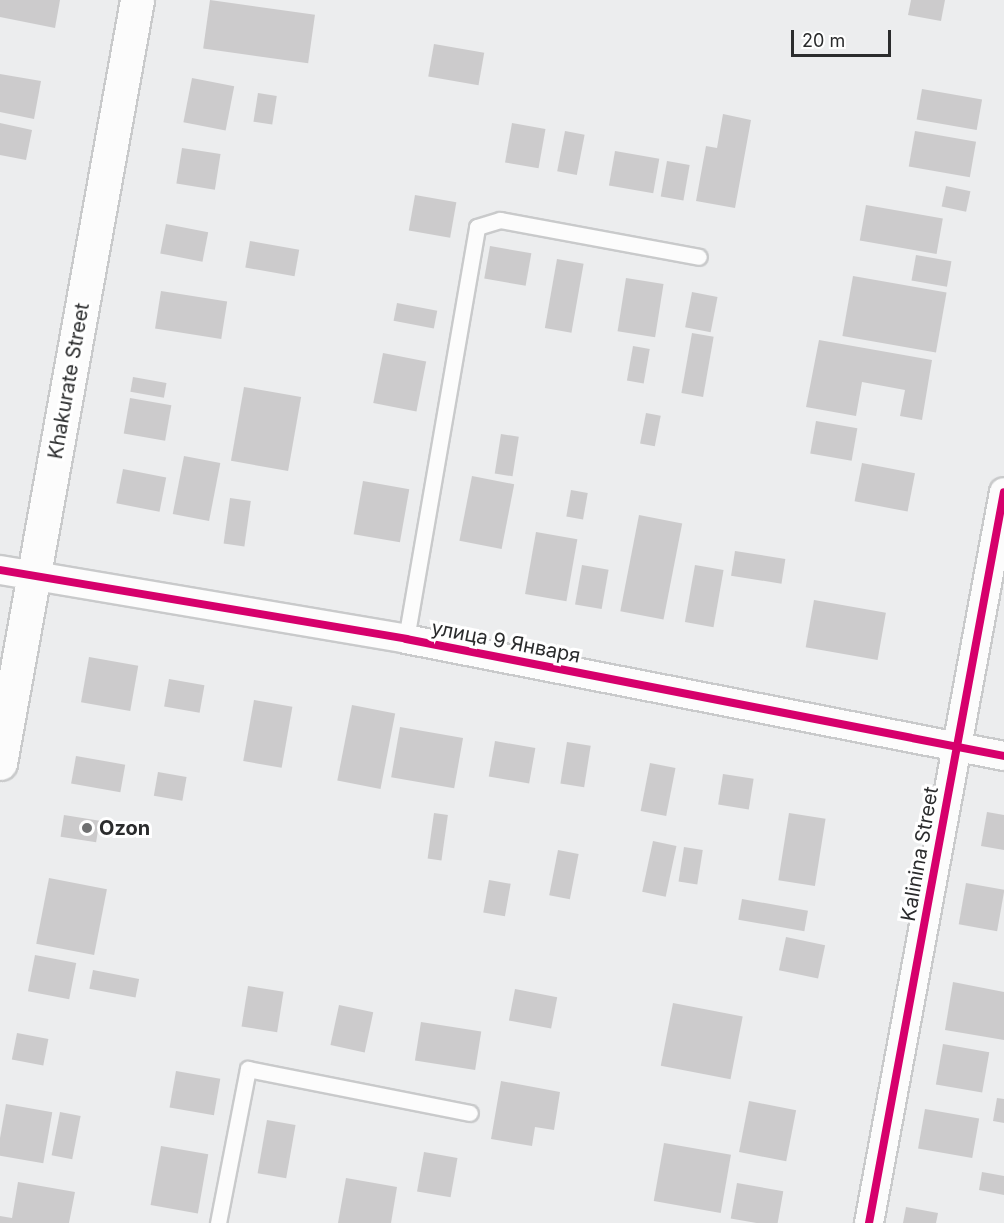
<!DOCTYPE html>
<meta charset="utf-8">
<style>
body{margin:0}
#map{position:relative;width:1004px;height:1223px;overflow:hidden;background:#ecedee;font-family:Inter,sans-serif}
div>[style]{position:absolute}
.building>*{inset:0;background:#cccbcc;transform-origin:0 0}
.roads{filter:drop-shadow(2px 0 #c9cacb) drop-shadow(-2px 0 #c9cacb) drop-shadow(0 2px #c9cacb) drop-shadow(0 -2px #c9cacb)}
.service>*{height:15px;margin:-7.5px;padding:0 7.5px;transform-origin:7.5px;border-radius:7.5px;background:#fcfcfc}
.minor>*{height:28px;margin:-14px;padding:0 14px;transform-origin:14px;border-radius:14px;background:#fcfcfc}
.primary>*{height:33px;margin:-16.5px;padding:0 16.5px;transform-origin:16.5px;border-radius:16.5px;background:#fcfcfc}
.cycleway>*{height:8px;margin:-4px;padding:0 4px;transform-origin:4px;border-radius:4px;background:#d6006c}
.dots>*{width:16px;height:16px;translate:-50% -50%;box-sizing:border-box;border:3px solid #fff;border-radius:50%}
span{translate:-50% -50%;white-space:nowrap;text-align:center;line-height:1.15;-webkit-text-stroke:6px #fff;paint-order:stroke}
.street-label{font-size:20px;color:#2b2c2d}
.poi-label{font-size:20px;color:#2b2c2d;font-weight:700}
.left{translate:0 -50%;text-align:left}
.scale{position:absolute;left:791px;top:30px;width:100px;height:27px;box-sizing:border-box;border:3px solid #2b2c2d;border-top:0;padding-left:8px;font-size:18px;line-height:21px;white-space:nowrap;color:#2b2c2d;-webkit-text-stroke:4px #fff;paint-order:stroke}
</style>
<div id="map">
<div class="building">
<div style="clip-path:polygon(0 0,60px 0,55px 28px,0 17px)"></div>
<div style="left:210px;top:0;width:106px;height:49px;rotate:8deg"></div>
<div style="clip-path:polygon(911px 0,945px 0,941px 21px,908px 15px)"></div>
<div style="left:434px;top:44px;width:51px;height:33px;rotate:10deg"></div>
<div style="clip-path:polygon(0 74px,41px 81px,34px 119px,0 112px)"></div>
<div style="left:192px;top:78px;width:43px;height:45px;rotate:11deg"></div>
<div style="left:922px;top:89px;width:61px;height:31px;rotate:10deg"></div>
<div style="left:258px;top:93px;width:19px;height:29px;rotate:9deg"></div>
<div style="clip-path:polygon(723px 114px,751px 120px,735px 208px,696px 201px,706px 146px,717px 148px)"></div>
<div style="clip-path:polygon(0 123px,32px 130px,26px 160px,0 155px)"></div>
<div style="left:512px;top:123px;width:34px;height:40px;rotate:10deg"></div>
<div style="left:565px;top:131px;width:20px;height:41px;rotate:11deg"></div>
<div style="left:915px;top:131px;width:62px;height:36px;rotate:10deg"></div>
<div style="left:182px;top:148px;width:39px;height:36px;rotate:9deg"></div>
<div style="left:615px;top:151px;width:45px;height:35px;rotate:10deg"></div>
<div style="left:667px;top:161px;width:23px;height:36px;rotate:10deg"></div>
<div style="left:946px;top:186px;width:25px;height:21px;rotate:12deg"></div>
<div style="left:415px;top:195px;width:42px;height:36px;rotate:10deg"></div>
<div style="left:866px;top:205px;width:78px;height:36px;rotate:10deg"></div>
<div style="left:166px;top:224px;width:43px;height:30px;rotate:11deg"></div>
<div style="left:250px;top:241px;width:50px;height:27px;rotate:10deg"></div>
<div style="left:490px;top:246px;width:42px;height:33px;rotate:10deg"></div>
<div style="left:916px;top:255px;width:36px;height:26px;rotate:10deg"></div>
<div style="left:557px;top:259px;width:27px;height:70px;rotate:10deg"></div>
<div style="left:853px;top:276px;width:95px;height:61px;rotate:10deg"></div>
<div style="left:626px;top:278px;width:38px;height:54px;rotate:9deg"></div>
<div style="left:161px;top:291px;width:67px;height:38px;rotate:9deg"></div>
<div style="left:692px;top:292px;width:26px;height:36px;rotate:11deg"></div>
<div style="left:397px;top:303px;width:41px;height:18px;rotate:11deg"></div>
<div style="left:692px;top:333px;width:22px;height:61px;rotate:10deg"></div>
<div style="clip-path:polygon(819px 340px,932px 360px,922px 420px,900px 416px,905px 390px,862px 382px,856px 416px,806px 407px)"></div>
<div style="left:633px;top:346px;width:17px;height:35px;rotate:10deg"></div>
<div style="left:383px;top:353px;width:44px;height:51px;rotate:11deg"></div>
<div style="left:133px;top:377px;width:34px;height:15px;rotate:10deg"></div>
<div style="left:244px;top:387px;width:58px;height:75px;rotate:10deg"></div>
<div style="left:130px;top:398px;width:42px;height:36px;rotate:10deg"></div>
<div style="left:646px;top:413px;width:15px;height:31px;rotate:11deg"></div>
<div style="left:816px;top:421px;width:42px;height:33px;rotate:10deg"></div>
<div style="left:501px;top:434px;width:18px;height:40px;rotate:9deg"></div>
<div style="left:184px;top:456px;width:37px;height:59px;rotate:11deg"></div>
<div style="left:862px;top:463px;width:54px;height:39px;rotate:11deg"></div>
<div style="left:123px;top:469px;width:44px;height:35px;rotate:11deg"></div>
<div style="left:472px;top:476px;width:43px;height:66px;rotate:11deg"></div>
<div style="left:363px;top:481px;width:47px;height:54px;rotate:10deg"></div>
<div style="left:571px;top:490px;width:17px;height:27px;rotate:10deg"></div>
<div style="left:230px;top:498px;width:21px;height:46px;rotate:8deg"></div>
<div style="left:639px;top:515px;width:44px;height:98px;rotate:11deg"></div>
<div style="left:536px;top:532px;width:42px;height:63px;rotate:10deg"></div>
<div style="left:735px;top:551px;width:51px;height:25px;rotate:9deg"></div>
<div style="left:582px;top:565px;width:27px;height:40px;rotate:10deg"></div>
<div style="left:695px;top:565px;width:29px;height:58px;rotate:10deg"></div>
<div style="left:814px;top:600px;width:73px;height:48px;rotate:10deg"></div>
<div style="left:89px;top:657px;width:50px;height:46px;rotate:10deg"></div>
<div style="left:169px;top:679px;width:36px;height:28px;rotate:10deg"></div>
<div style="left:254px;top:700px;width:39px;height:62px;rotate:10deg"></div>
<div style="left:352px;top:705px;width:44px;height:77px;rotate:11deg"></div>
<div style="left:400px;top:727px;width:64px;height:51px;rotate:10deg"></div>
<div style="left:495px;top:741px;width:41px;height:36px;rotate:10deg"></div>
<div style="left:567px;top:742px;width:24px;height:42px;rotate:9deg"></div>
<div style="left:76px;top:756px;width:50px;height:28px;rotate:10deg"></div>
<div style="left:650px;top:763px;width:26px;height:49px;rotate:11deg"></div>
<div style="left:158px;top:772px;width:29px;height:24px;rotate:10deg"></div>
<div style="left:723px;top:774px;width:31px;height:31px;rotate:9deg"></div>
<div style="clip-path:polygon(987px 812px,1004px 815px,1004px 850px,981px 846px)"></div>
<div style="left:434px;top:813px;width:14px;height:46px;rotate:8deg"></div>
<div style="left:789px;top:813px;width:37px;height:68px;rotate:9deg"></div>
<div style="left:64px;top:815px;width:36px;height:22px;rotate:9deg"></div>
<div style="left:653px;top:841px;width:24px;height:52px;rotate:12deg"></div>
<div style="left:684px;top:847px;width:19px;height:35px;rotate:9deg"></div>
<div style="left:558px;top:850px;width:21px;height:46px;rotate:11deg"></div>
<div style="left:49px;top:878px;width:59px;height:67px;rotate:11deg"></div>
<div style="left:489px;top:880px;width:22px;height:33px;rotate:10deg"></div>
<div style="left:966px;top:883px;width:39px;height:42px;rotate:10deg"></div>
<div style="left:742px;top:899px;width:67px;height:21px;rotate:10deg"></div>
<div style="left:786px;top:937px;width:40px;height:34px;rotate:12deg"></div>
<div style="left:35px;top:955px;width:42px;height:37px;rotate:11deg"></div>
<div style="left:93px;top:970px;width:47px;height:19px;rotate:11deg"></div>
<div style="clip-path:polygon(953px 982px,1004px 992px,1004px 1040px,945px 1030px)"></div>
<div style="left:248px;top:986px;width:36px;height:41px;rotate:9deg"></div>
<div style="left:515px;top:989px;width:43px;height:32px;rotate:11deg"></div>
<div style="left:673px;top:1003px;width:71px;height:64px;rotate:11deg"></div>
<div style="left:339px;top:1005px;width:35px;height:41px;rotate:12deg"></div>
<div style="left:421px;top:1022px;width:61px;height:39px;rotate:9deg"></div>
<div style="left:17px;top:1033px;width:32px;height:27px;rotate:11deg"></div>
<div style="left:943px;top:1044px;width:47px;height:41px;rotate:10deg"></div>
<div style="left:176px;top:1071px;width:45px;height:37px;rotate:10deg"></div>
<div style="clip-path:polygon(501px 1081px,560px 1092px,554px 1130px,535px 1127px,532px 1146px,491px 1139px)"></div>
<div style="clip-path:polygon(997px 1098px,1004px 1099px,1004px 1123px,993px 1121px)"></div>
<div style="left:749px;top:1101px;width:48px;height:52px;rotate:11deg"></div>
<div style="left:6px;top:1104px;width:47px;height:52px;rotate:10deg"></div>
<div style="left:925px;top:1109px;width:55px;height:40px;rotate:10deg"></div>
<div style="left:60px;top:1112px;width:21px;height:44px;rotate:11deg"></div>
<div style="left:267px;top:1120px;width:29px;height:54px;rotate:10deg"></div>
<div style="left:664px;top:1143px;width:68px;height:59px;rotate:10deg"></div>
<div style="left:161px;top:1146px;width:48px;height:60px;rotate:10deg"></div>
<div style="left:424px;top:1152px;width:34px;height:40px;rotate:10deg"></div>
<div style="clip-path:polygon(982px 1172px,1004px 1176px,1004px 1195px,979px 1190px)"></div>
<div style="clip-path:polygon(346px 1178px,397px 1187px,391px 1223px,338px 1223px)"></div>
<div style="clip-path:polygon(18px 1182px,75px 1192px,69px 1223px,0 1223px,0 1216px,12px 1218px)"></div>
<div style="left:737px;top:1183px;width:47px;height:36px;rotate:10deg"></div>
<div style="clip-path:polygon(906px 1207px,938px 1213px,936px 1223px,903px 1223px)"></div>
</div>
<div class="roads">
<div class="service">
<div style="left:406px;top:639px;width:418px;rotate:-80.2deg"></div>
<div style="left:477px;top:227px;width:24px;rotate:-17deg"></div>
<div style="left:500px;top:220px;width:202px;rotate:10.5deg"></div>
<div style="left:218px;top:1223px;width:157px;rotate:-79deg"></div>
<div style="left:248px;top:1069px;width:226px;rotate:11.2deg"></div>
</div>
<div class="minor">
<div style="left:0;top:570px;width:412px;rotate:9.6deg"></div>
<div style="left:406px;top:639px;width:609px;rotate:11.07deg"></div>
<div style="left:869px;top:1223px;width:743px;rotate:-79.54deg"></div>
</div>
<div class="primary">
<div style="left:0;top:763px;width:775px;rotate:-79.82deg"></div>
</div>
</div>
<div class="cycleway">
<div style="left:0;top:570px;width:412px;rotate:9.6deg"></div>
<div style="left:406px;top:639px;width:609px;rotate:11.07deg"></div>
<div style="left:869px;top:1223px;width:743px;rotate:-79.54deg"></div>
</div>
<div class="dots">
<div style="left:87px;top:828px;background:#6f7071"></div>
</div>
<div class="street-label">
<span style="left:69px;top:381px;rotate:-80deg">Khakurate Street</span>
<span style="left:506px;top:642px;rotate:11deg">улица 9 Января</span>
<span style="left:920px;top:854px;rotate:-80deg">Kalinina Street</span>
</div>
<div class="poi-label">
<span class="left" style="left:99px;top:828px">Ozon</span>
</div>
<div class="scale">20 m</div>
</div>
